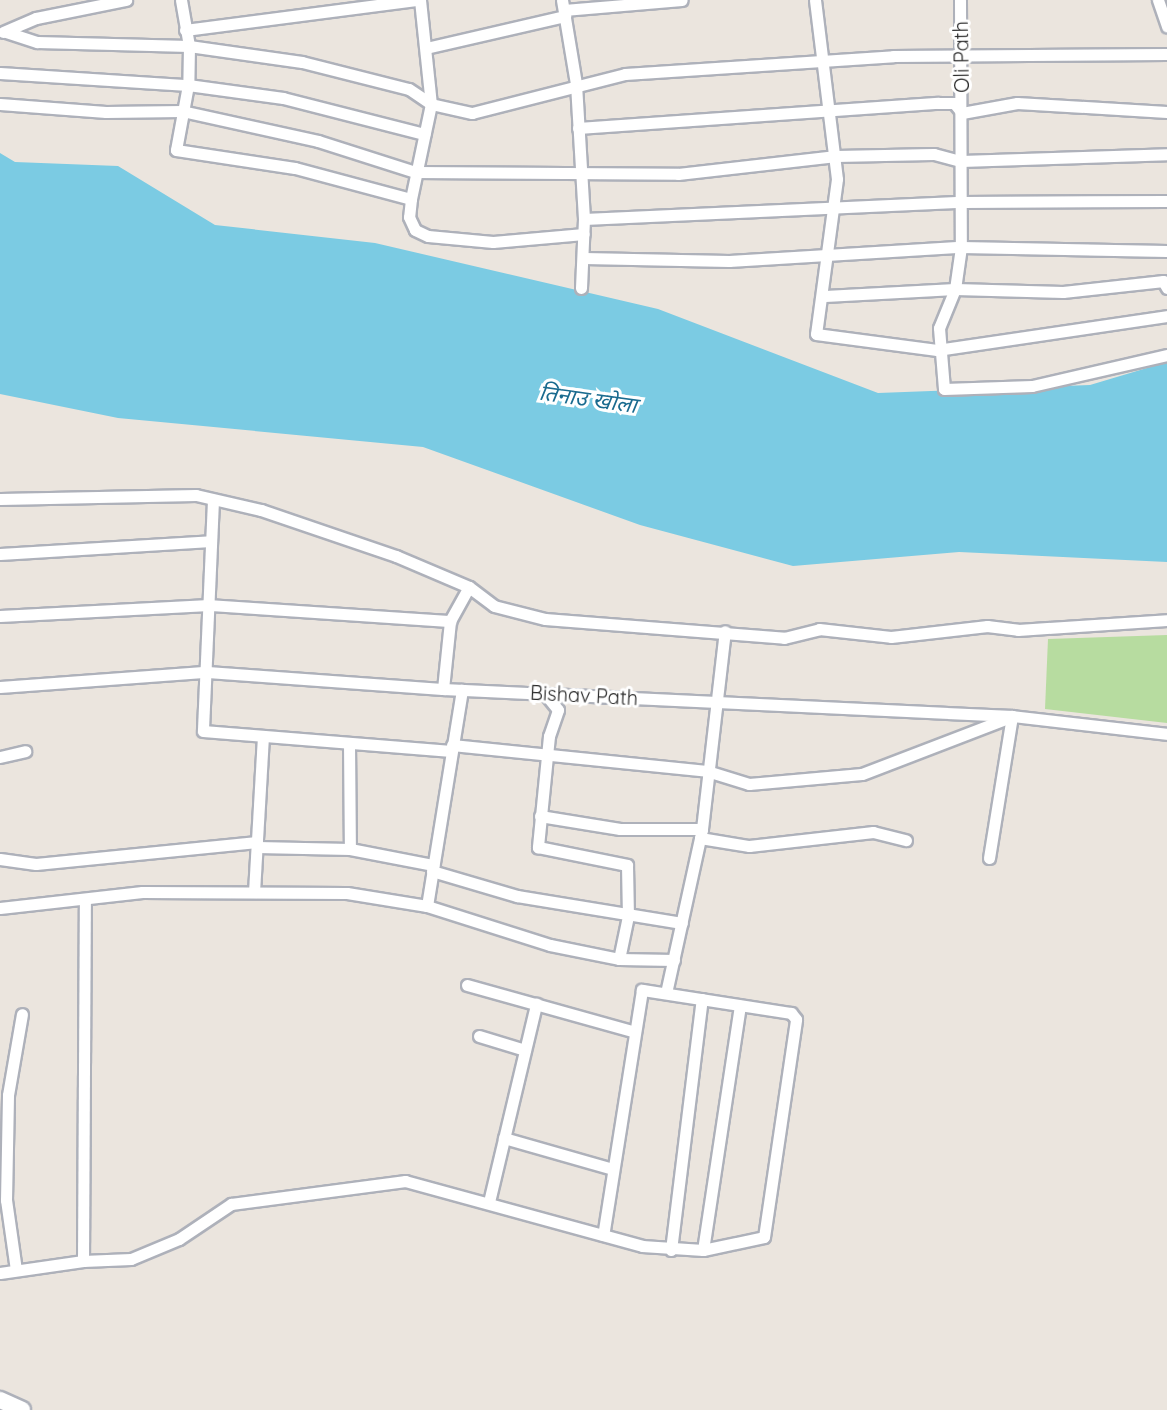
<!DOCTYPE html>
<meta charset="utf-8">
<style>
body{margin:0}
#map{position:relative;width:1167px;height:1410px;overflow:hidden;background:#ebe5de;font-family:Quicksand,"Noto Sans Devanagari",sans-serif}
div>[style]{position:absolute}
.green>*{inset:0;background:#b7dca0}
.water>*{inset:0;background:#7bcbe3}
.roads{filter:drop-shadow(2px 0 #aeb1ba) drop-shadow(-2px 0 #aeb1ba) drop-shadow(0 2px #aeb1ba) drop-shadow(0 -2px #aeb1ba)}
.street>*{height:11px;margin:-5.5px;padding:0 5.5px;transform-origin:5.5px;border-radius:5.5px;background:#fff}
.secondary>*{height:16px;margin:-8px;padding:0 8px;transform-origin:8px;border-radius:8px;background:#fff}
span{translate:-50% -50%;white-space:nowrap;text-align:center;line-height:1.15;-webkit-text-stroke:6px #fff;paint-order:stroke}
.street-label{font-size:20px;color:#2a2a2a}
.water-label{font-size:22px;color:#1a6b8f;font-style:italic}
</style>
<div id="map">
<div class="green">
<div style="clip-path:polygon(1167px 635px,1167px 723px,1045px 709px,1048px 639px)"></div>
</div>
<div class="water">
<div style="clip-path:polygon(0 153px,15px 162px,118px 166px,215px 225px,375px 243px,658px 309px,878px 393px,1090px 385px,1167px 362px,1167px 562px,959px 552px,793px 566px,640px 525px,423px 447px,118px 418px,0 394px)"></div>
</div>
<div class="roads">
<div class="street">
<div style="left:181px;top:0;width:47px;rotate:80.1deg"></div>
<div style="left:189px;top:46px;width:39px;rotate:91deg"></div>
<div style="left:188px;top:85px;width:66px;rotate:100.5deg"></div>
<div style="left:176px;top:150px;width:120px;rotate:8.6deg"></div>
<div style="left:295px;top:168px;width:120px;rotate:15deg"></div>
<div style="left:420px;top:0;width:105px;rotate:84deg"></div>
<div style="left:431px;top:104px;width:97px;rotate:101.9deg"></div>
<div style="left:411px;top:199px;width:18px;rotate:96deg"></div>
<div style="left:409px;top:217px;width:14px;rotate:65deg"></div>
<div style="left:415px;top:230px;width:14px;rotate:25deg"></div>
<div style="left:428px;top:236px;width:65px;rotate:5.3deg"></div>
<div style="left:493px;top:242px;width:91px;rotate:-5deg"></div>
<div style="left:562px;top:0;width:85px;rotate:80.5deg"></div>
<div style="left:576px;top:84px;width:135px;rotate:86.6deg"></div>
<div style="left:584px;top:219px;width:69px;rotate:92.5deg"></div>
<div style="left:815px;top:0;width:180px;rotate:83deg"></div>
<div style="left:837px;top:179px;width:156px;rotate:97.7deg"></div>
<div style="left:816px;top:334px;width:122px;rotate:7.5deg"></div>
<div style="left:937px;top:350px;width:232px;rotate:-8.4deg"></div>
<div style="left:960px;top:0;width:247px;rotate:89.8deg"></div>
<div style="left:961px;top:247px;width:42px;rotate:98.1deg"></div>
<div style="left:955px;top:289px;width:42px;rotate:112.3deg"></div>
<div style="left:939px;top:328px;width:61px;rotate:85.3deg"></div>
<div style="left:944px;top:389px;width:88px;rotate:-2deg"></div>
<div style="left:1032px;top:386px;width:139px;rotate:-12.9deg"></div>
<div style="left:1158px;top:0;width:28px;rotate:71deg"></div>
<div style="left:564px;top:10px;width:118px;rotate:-4.8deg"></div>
<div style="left:185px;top:30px;width:233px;rotate:-7.4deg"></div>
<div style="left:3px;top:32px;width:36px;rotate:-23deg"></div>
<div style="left:36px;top:18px;width:92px;rotate:-11.3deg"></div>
<div style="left:6px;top:32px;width:33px;rotate:18deg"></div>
<div style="left:37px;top:42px;width:152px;rotate:1.5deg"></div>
<div style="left:189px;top:46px;width:114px;rotate:8.1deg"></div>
<div style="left:302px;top:62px;width:110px;rotate:14.2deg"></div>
<div style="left:409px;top:89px;width:27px;rotate:34deg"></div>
<div style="left:431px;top:104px;width:42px;rotate:12.4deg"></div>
<div style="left:472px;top:113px;width:158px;rotate:-14.3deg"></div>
<div style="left:625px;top:74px;width:269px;rotate:-3.8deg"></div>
<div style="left:893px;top:56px;width:274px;rotate:-0.4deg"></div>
<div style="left:426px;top:48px;width:143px;rotate:-13deg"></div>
<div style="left:0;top:73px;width:188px;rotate:3.7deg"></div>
<div style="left:188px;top:85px;width:96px;rotate:7.8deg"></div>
<div style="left:283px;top:98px;width:146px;rotate:14.3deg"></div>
<div style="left:0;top:104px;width:106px;rotate:4.3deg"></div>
<div style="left:106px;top:112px;width:76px;rotate:-0.8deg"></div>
<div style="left:182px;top:111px;width:139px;rotate:12.4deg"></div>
<div style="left:318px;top:141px;width:102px;rotate:17.7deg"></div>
<div style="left:415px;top:172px;width:263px;rotate:0.4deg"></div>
<div style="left:678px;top:174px;width:159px;rotate:-6.5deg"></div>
<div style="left:836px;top:156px;width:98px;rotate:-1.2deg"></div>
<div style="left:934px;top:154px;width:28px;rotate:15deg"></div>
<div style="left:961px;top:161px;width:206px;rotate:-1.9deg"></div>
<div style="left:962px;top:113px;width:56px;rotate:-10.3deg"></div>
<div style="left:1017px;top:103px;width:150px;rotate:3.4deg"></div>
<div style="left:578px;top:128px;width:361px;rotate:-4deg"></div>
<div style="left:938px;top:103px;width:16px"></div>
<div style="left:954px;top:103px;width:13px;rotate:51deg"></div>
<div style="left:584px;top:219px;width:378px;rotate:-2.6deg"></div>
<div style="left:962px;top:202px;width:205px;rotate:-0.3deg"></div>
<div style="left:584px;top:258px;width:145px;rotate:1.2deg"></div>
<div style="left:729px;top:261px;width:232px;rotate:-3.5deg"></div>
<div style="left:961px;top:247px;width:206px;rotate:1.1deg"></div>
<div style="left:825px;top:296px;width:130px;rotate:-3.1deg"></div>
<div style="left:955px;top:289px;width:108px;rotate:1.6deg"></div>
<div style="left:1063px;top:292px;width:101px;rotate:-6.3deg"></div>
<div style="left:1163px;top:281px;width:8px;rotate:60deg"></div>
<div style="left:0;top:499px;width:196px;rotate:-1.2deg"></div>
<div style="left:196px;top:495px;width:67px;rotate:13deg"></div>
<div style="left:261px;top:510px;width:143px;rotate:18.8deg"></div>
<div style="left:396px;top:556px;width:79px;rotate:23deg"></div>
<div style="left:469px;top:587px;width:31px;rotate:37deg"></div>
<div style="left:494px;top:606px;width:53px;rotate:14.3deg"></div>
<div style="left:545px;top:619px;width:240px;rotate:4.5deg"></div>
<div style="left:784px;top:638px;width:36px;rotate:-14deg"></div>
<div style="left:819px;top:629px;width:72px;rotate:6.3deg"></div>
<div style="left:891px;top:637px;width:97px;rotate:-6.5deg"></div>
<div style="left:987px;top:626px;width:31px;rotate:7deg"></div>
<div style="left:1018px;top:630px;width:149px;rotate:-3.8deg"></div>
<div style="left:213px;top:500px;width:231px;rotate:92.5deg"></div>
<div style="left:203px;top:731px;width:249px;rotate:4.6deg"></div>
<div style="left:0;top:554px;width:211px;rotate:-3.5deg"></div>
<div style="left:0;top:616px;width:209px;rotate:-3deg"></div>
<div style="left:209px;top:605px;width:242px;rotate:3.8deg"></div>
<div style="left:0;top:687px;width:207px;rotate:-4.2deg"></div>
<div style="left:206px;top:672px;width:238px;rotate:4.1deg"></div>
<div style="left:443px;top:689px;width:570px;rotate:2.72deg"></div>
<div style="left:1012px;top:716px;width:156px;rotate:6.6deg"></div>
<div style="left:443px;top:689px;width:68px;rotate:-84.1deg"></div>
<div style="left:450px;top:621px;width:39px;rotate:-61deg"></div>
<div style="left:546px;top:695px;width:19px;rotate:51deg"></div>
<div style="left:558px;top:710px;width:28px;rotate:109deg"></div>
<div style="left:549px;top:736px;width:112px;rotate:95.7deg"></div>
<div style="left:538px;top:847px;width:91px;rotate:11.4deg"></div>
<div style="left:627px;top:865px;width:51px;rotate:88.9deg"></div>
<div style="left:628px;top:916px;width:44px;rotate:101.8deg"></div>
<div style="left:349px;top:743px;width:106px;rotate:89.5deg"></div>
<div style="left:452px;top:745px;width:256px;rotate:5.8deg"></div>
<div style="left:707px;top:771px;width:44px;rotate:17.2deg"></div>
<div style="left:749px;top:784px;width:113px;rotate:-5.1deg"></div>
<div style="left:862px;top:774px;width:156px;rotate:-21deg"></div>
<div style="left:0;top:757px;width:26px;rotate:-13deg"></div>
<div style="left:540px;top:816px;width:81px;rotate:9.2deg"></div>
<div style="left:620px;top:829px;width:82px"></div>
<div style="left:700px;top:838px;width:50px;rotate:9.3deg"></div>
<div style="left:749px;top:846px;width:125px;rotate:-6.4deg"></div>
<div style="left:873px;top:832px;width:34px;rotate:14deg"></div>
<div style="left:257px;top:847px;width:93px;rotate:1.2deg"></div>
<div style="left:350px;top:849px;width:85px;rotate:10.9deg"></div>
<div style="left:989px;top:858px;width:144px;rotate:-80.8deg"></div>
<div style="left:0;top:859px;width:36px;rotate:8deg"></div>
<div style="left:36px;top:864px;width:222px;rotate:-5.7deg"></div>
<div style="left:432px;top:871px;width:89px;rotate:16.4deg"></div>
<div style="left:517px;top:896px;width:167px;rotate:9.3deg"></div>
<div style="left:254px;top:892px;width:156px;rotate:-86.7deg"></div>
<div style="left:427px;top:906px;width:219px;rotate:-80.8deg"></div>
<div style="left:0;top:908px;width:143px;rotate:-6.4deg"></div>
<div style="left:142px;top:892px;width:205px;rotate:0.3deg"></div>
<div style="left:347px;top:893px;width:81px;rotate:9.2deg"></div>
<div style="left:427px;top:906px;width:129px;rotate:17.6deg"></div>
<div style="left:550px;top:945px;width:70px;rotate:11.5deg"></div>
<div style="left:619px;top:959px;width:55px;rotate:1deg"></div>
<div style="left:467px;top:985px;width:174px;rotate:15.6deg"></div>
<div style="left:666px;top:993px;width:168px;rotate:-77.6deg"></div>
<div style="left:702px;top:829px;width:199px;rotate:-83.4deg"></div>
<div style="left:479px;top:1036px;width:48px;rotate:16.9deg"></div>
<div style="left:504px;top:1138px;width:113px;rotate:15.9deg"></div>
<div style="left:489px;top:1202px;width:204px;rotate:-76.6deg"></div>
<div style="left:671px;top:1250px;width:253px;rotate:-83deg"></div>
<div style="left:703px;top:1250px;width:247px;rotate:-81.4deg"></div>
<div style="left:83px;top:1261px;width:48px;rotate:-2.4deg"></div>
<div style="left:131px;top:1259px;width:52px;rotate:-22.6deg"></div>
<div style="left:179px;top:1239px;width:63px;rotate:-33.9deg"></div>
<div style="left:231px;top:1204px;width:176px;rotate:-7.5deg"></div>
<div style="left:405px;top:1181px;width:246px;rotate:15.3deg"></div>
<div style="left:642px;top:1246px;width:61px;rotate:3.8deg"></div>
<div style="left:703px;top:1250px;width:62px;rotate:-12deg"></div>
<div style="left:764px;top:1237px;width:220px;rotate:-81.6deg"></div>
<div style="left:796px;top:1019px;width:8px;rotate:-130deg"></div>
<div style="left:791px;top:1013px;width:151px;rotate:-171.2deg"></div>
<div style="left:642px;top:990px;width:248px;rotate:99deg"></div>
<div style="left:16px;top:1270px;width:71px;rotate:-98.1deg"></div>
<div style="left:6px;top:1200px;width:105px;rotate:-88.9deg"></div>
<div style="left:8px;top:1095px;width:82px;rotate:-80.2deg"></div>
<div style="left:0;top:1273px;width:84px;rotate:-8.2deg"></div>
<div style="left:83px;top:1261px;width:358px;rotate:-89.7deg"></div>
</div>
<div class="secondary">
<div style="left:0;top:1400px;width:24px;rotate:24deg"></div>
</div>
</div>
<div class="street-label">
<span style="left:961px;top:57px;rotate:-91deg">Oli Path</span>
<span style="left:584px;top:695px;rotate:3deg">Bishav Path</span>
</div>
<div class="water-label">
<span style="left:588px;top:399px;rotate:8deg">तिनाउ खोला</span>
</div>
</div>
